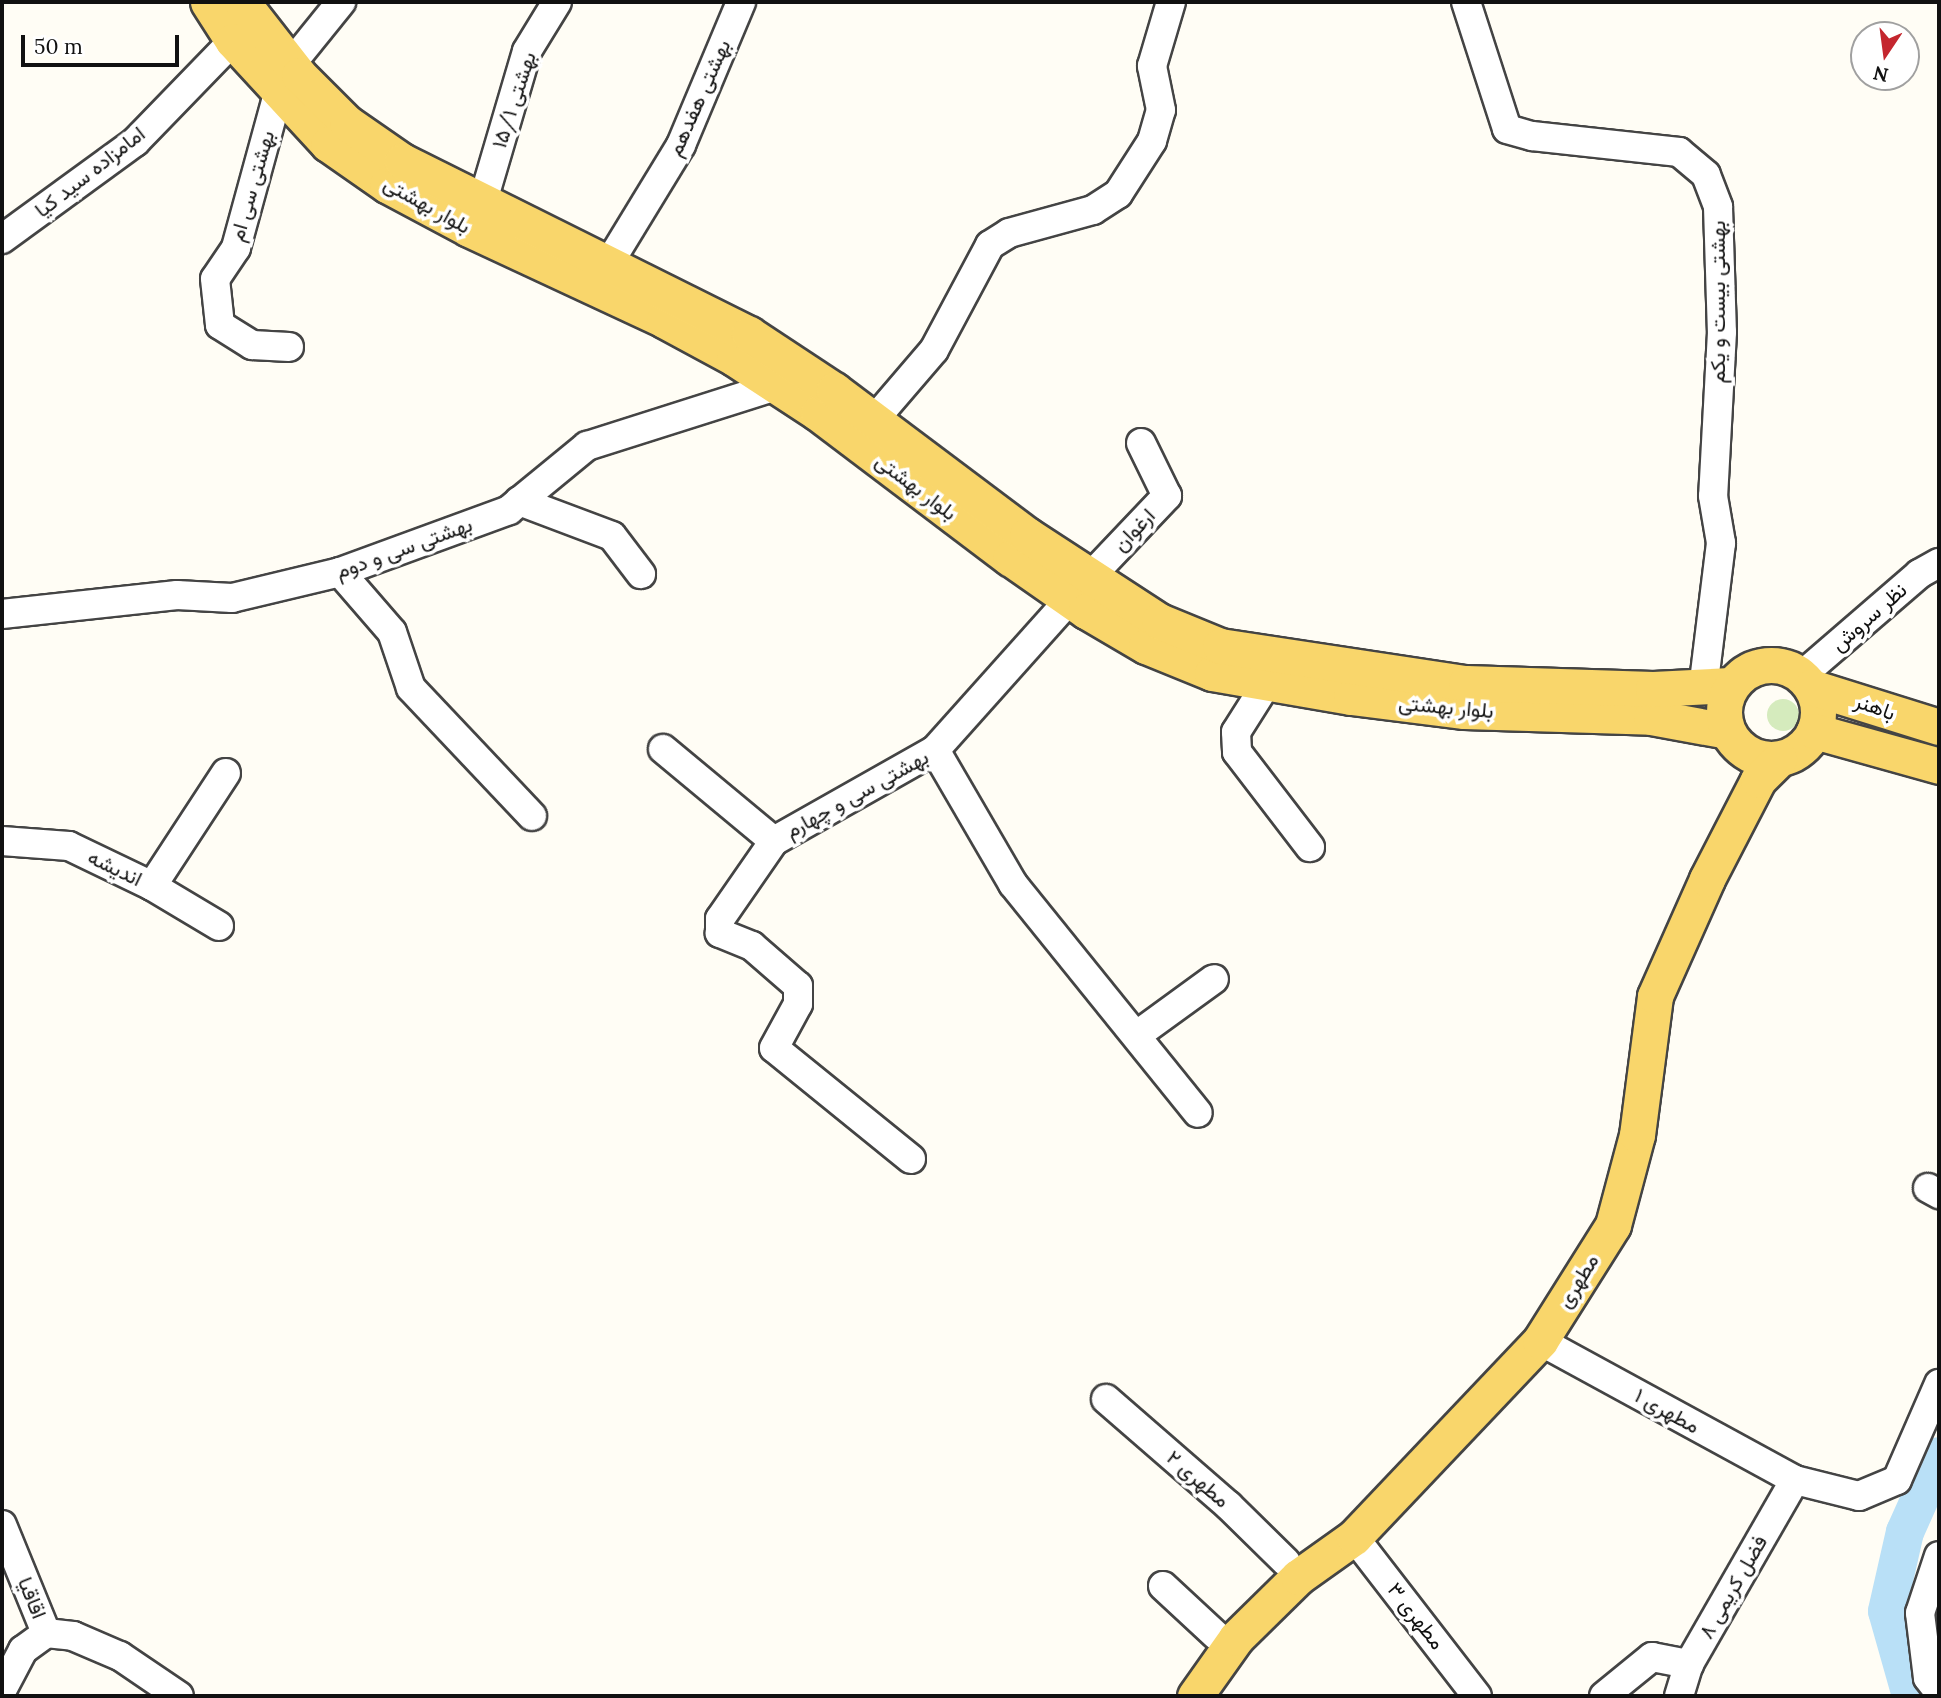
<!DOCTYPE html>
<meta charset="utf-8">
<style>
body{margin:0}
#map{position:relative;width:1941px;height:1698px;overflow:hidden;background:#fffdf5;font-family:Lora,Vazirmatn,serif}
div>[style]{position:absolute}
.green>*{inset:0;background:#d5ebbd}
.round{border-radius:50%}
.river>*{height:38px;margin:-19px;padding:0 19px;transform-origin:19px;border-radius:19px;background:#b9e0f7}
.roads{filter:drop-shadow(2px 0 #444) drop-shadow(-2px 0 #444) drop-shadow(0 2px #444) drop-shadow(0 -2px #444)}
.minor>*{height:28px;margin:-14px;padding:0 14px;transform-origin:14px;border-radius:14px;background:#fff}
.major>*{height:35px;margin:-17.5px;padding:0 17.5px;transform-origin:17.5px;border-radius:17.5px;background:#f9d66b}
.major>.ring{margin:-17.5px;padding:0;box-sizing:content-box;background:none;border:35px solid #f9d66b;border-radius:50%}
span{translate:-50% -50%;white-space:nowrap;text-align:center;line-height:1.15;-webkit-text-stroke:7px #fff;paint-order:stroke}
.street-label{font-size:21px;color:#111}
.frame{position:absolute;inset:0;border:4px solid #111;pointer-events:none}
.north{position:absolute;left:1850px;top:21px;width:70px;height:70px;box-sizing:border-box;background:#fff;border:2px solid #a0a0a0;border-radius:50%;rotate:193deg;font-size:19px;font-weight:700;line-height:28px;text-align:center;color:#111}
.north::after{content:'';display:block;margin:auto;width:24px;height:32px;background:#c4262e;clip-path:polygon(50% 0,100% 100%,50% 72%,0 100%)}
.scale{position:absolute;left:21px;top:35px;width:158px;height:32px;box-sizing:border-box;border:4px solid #111;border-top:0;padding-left:9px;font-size:21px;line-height:24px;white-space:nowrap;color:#111;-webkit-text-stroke:5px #fff;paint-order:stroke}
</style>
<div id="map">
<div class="green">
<div class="round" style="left:1767px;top:699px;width:32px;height:32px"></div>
</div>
<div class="river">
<div style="left:1911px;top:1696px;width:88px;rotate:-105.8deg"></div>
<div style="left:1887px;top:1611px;width:81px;rotate:-77.2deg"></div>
<div style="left:1905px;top:1532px;width:83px;rotate:-65.9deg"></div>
</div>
<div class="roads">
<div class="minor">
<div style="left:1466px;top:2px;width:133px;rotate:72.1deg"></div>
<div style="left:1507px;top:129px;width:26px;rotate:16deg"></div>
<div style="left:1532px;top:136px;width:148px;rotate:6.2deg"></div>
<div style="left:1679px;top:152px;width:35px;rotate:40deg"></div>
<div style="left:1706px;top:175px;width:34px;rotate:69deg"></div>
<div style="left:1718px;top:207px;width:125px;rotate:88.2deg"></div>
<div style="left:1722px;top:332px;width:164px;rotate:93.1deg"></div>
<div style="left:1713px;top:496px;width:48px;rotate:80.3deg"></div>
<div style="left:1721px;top:543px;width:147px;rotate:97deg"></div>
<div style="left:291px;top:64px;width:80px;rotate:-51.1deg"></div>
<div style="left:278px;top:94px;width:160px;rotate:105.3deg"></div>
<div style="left:236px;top:248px;width:37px;rotate:124deg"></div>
<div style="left:215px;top:279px;width:46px;rotate:83.8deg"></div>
<div style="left:220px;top:325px;width:38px;rotate:32deg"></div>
<div style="left:252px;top:345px;width:37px;rotate:3deg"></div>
<div style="left:482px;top:204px;width:159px;rotate:-73.6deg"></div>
<div style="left:527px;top:51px;width:57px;rotate:-58.5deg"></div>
<div style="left:2px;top:239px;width:165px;rotate:-36.1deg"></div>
<div style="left:135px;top:142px;width:141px;rotate:-45.9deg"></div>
<div style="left:609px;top:263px;width:138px;rotate:-58.6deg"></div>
<div style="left:681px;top:145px;width:155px;rotate:-67.2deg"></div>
<div style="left:874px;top:420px;width:92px;rotate:-49.4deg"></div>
<div style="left:934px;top:350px;width:119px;rotate:-61.9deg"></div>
<div style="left:990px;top:245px;width:22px;rotate:-32deg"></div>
<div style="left:1009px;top:233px;width:87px;rotate:-15.3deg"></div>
<div style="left:1093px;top:210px;width:30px;rotate:-33deg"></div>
<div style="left:1118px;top:194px;width:63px;rotate:-57.3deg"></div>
<div style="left:1152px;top:141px;width:32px;rotate:-74deg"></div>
<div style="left:1161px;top:110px;width:45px;rotate:-101.6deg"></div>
<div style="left:1152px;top:66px;width:67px;rotate:-73.5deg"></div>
<div style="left:519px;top:501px;width:99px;rotate:20.6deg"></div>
<div style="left:612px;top:536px;width:48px;rotate:52.7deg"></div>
<div style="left:340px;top:572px;width:79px;rotate:49.1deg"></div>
<div style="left:392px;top:632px;width:59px;rotate:71.3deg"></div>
<div style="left:411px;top:688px;width:176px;rotate:46.6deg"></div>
<div style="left:1090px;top:577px;width:112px;rotate:-46.5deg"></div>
<div style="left:1167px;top:496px;width:59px;rotate:-116.1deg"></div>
<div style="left:2px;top:614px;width:176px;rotate:-6.2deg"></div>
<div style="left:177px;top:595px;width:55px;rotate:3.1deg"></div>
<div style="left:232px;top:598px;width:111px;rotate:-13.5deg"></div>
<div style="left:340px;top:572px;width:180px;rotate:-20.1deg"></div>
<div style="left:509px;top:510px;width:101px;rotate:-39.4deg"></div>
<div style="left:587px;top:446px;width:198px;rotate:-17.6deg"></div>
<div style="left:1801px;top:676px;width:156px;rotate:-40.8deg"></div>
<div style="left:1919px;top:574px;width:23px;rotate:-29deg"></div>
<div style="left:1267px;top:683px;width:58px;rotate:122.3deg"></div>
<div style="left:1236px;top:732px;width:20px;rotate:87deg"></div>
<div style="left:1237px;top:752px;width:120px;rotate:52.5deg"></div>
<div style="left:663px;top:749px;width:144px;rotate:39.7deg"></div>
<div style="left:935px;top:750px;width:155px;rotate:59.8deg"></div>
<div style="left:1013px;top:884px;width:294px;rotate:51.1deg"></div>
<div style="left:2px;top:841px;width:67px;rotate:4.3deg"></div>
<div style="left:69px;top:846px;width:92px;rotate:25.7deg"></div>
<div style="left:152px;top:886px;width:78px;rotate:30.8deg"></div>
<div style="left:152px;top:886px;width:135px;rotate:-56.8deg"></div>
<div style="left:1137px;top:1035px;width:95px;rotate:-36deg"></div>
<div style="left:911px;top:1159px;width:176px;rotate:-141deg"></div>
<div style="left:774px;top:1048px;width:50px;rotate:-61.4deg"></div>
<div style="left:798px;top:1004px;width:18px;rotate:-90deg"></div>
<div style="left:798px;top:986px;width:61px;rotate:-139deg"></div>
<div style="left:752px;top:946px;width:35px;rotate:-158deg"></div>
<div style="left:720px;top:933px;width:14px;rotate:-90deg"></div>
<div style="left:720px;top:919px;width:95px;rotate:-55.3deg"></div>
<div style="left:774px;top:841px;width:185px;rotate:-29.5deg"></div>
<div style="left:935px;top:750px;width:201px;rotate:-48.2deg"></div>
<div style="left:1928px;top:1188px;width:13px;rotate:29deg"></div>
<div style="left:1540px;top:1341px;width:290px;rotate:28.6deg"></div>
<div style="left:1795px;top:1480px;width:66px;rotate:14deg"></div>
<div style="left:1859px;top:1496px;width:41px;rotate:-22.8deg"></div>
<div style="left:1897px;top:1480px;width:105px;rotate:-66.4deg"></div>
<div style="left:1106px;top:1399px;width:162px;rotate:41deg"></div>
<div style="left:1228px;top:1505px;width:81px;rotate:44.5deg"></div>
<div style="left:2px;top:1525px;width:117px;rotate:67.8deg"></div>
<div style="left:1354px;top:1537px;width:201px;rotate:52.3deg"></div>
<div style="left:1939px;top:1556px;width:60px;rotate:108.4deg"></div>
<div style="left:1920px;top:1613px;width:65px;rotate:83deg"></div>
<div style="left:1928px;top:1678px;width:18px;rotate:52deg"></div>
<div style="left:1163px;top:1586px;width:72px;rotate:42.8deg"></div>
<div style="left:46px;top:1633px;width:27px;rotate:6deg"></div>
<div style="left:73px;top:1636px;width:51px;rotate:23.1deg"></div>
<div style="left:120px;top:1656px;width:71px;rotate:34.1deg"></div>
<div style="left:2px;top:1690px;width:45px;rotate:-62.3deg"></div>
<div style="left:23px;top:1650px;width:29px;rotate:-36deg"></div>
<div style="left:1604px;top:1696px;width:62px;rotate:-39.1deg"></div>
<div style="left:1652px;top:1657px;width:38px;rotate:11deg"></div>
<div style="left:1679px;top:1696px;width:34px;rotate:-73deg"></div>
<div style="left:1689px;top:1664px;width:212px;rotate:-60.1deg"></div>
</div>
<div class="major">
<div style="left:208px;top:2px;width:46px;rotate:57.3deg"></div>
<div style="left:233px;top:41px;width:140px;rotate:47.3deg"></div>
<div style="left:328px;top:144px;width:72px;rotate:34.8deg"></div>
<div style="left:387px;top:185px;width:93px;rotate:28.2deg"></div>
<div style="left:469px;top:229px;width:215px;rotate:25deg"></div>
<div style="left:664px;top:320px;width:80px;rotate:28.5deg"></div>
<div style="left:734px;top:358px;width:100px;rotate:33.2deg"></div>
<div style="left:818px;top:413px;width:241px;rotate:37.1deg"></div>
<div style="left:1010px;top:558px;width:93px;rotate:34.9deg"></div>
<div style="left:1086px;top:611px;width:69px;rotate:30.3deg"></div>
<div style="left:1146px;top:646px;width:71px;rotate:22.2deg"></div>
<div style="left:1212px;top:673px;width:141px;rotate:9.8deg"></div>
<div style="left:1351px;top:697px;width:114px;rotate:7.1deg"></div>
<div style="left:1464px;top:711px;width:187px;rotate:1.8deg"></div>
<div style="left:1651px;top:717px;width:77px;rotate:10.4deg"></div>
<div style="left:242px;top:2px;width:93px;rotate:52deg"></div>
<div style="left:299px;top:75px;width:68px;rotate:45deg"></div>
<div style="left:347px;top:123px;width:67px;rotate:34.6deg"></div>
<div style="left:402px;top:161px;width:388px;rotate:26.5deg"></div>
<div style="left:749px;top:334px;width:102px;rotate:33.4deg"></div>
<div style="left:834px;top:390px;width:241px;rotate:36.9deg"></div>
<div style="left:1027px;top:535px;width:158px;rotate:33.1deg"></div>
<div style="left:1159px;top:621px;width:66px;rotate:22.3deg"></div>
<div style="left:1220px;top:646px;width:249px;rotate:8.6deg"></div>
<div style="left:1466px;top:683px;width:187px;rotate:1.8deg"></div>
<div style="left:1653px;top:689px;width:78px;rotate:-2.9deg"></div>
<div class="ring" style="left:1724px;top:665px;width:59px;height:59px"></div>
<div style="left:1811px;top:687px;width:134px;rotate:17.4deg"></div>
<div style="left:1814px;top:731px;width:130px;rotate:15.6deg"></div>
<div style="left:1195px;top:1696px;width:71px;rotate:-54.7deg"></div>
<div style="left:1236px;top:1638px;width:87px;rotate:-44.5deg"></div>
<div style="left:1298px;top:1577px;width:69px;rotate:-35.5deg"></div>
<div style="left:1354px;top:1537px;width:270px;rotate:-46.5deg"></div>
<div style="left:1540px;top:1341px;width:137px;rotate:-57.8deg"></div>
<div style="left:1613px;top:1225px;width:93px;rotate:-75.1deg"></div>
<div style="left:1637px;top:1135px;width:140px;rotate:-82.6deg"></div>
<div style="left:1655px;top:996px;width:128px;rotate:-66deg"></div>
<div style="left:1707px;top:879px;width:111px;rotate:-62.7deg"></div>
<div style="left:1758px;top:780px;width:30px;rotate:-45deg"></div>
</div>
</div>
<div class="street-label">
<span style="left:699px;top:98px;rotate:-66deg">بهشتی هفدهم</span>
<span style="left:514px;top:100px;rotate:-72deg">۱۵/۱ بهشتی</span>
<span style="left:90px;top:172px;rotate:-38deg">امامزاده سید کیا</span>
<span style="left:252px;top:186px;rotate:-74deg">بهشتی سی ام</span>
<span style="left:427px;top:205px;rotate:29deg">بلوار بهشتی</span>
<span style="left:1718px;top:302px;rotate:-90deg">بهشتی بیست و یکم</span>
<span style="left:916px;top:487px;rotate:37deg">بلوار بهشتی</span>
<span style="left:1134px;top:530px;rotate:-46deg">ارغوان</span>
<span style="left:404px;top:548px;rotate:-20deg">بهشتی سی و دوم</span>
<span style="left:1869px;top:617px;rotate:-41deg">نظر سروش</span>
<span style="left:1446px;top:707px;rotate:5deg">بلوار بهشتی</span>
<span style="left:1875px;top:707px;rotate:20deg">باهنر</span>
<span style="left:857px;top:794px;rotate:-29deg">بهشتی سی و چهارم</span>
<span style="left:115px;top:868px;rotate:26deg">اندیشه</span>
<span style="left:1578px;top:1281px;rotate:-58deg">مطهری</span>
<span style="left:1667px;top:1411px;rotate:29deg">مطهری ۱</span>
<span style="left:1198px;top:1479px;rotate:41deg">مطهری ۲</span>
<span style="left:1733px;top:1587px;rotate:-60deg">فضل کریمی ۸</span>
<span style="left:32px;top:1598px;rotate:68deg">اقاقیا</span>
<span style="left:1416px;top:1616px;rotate:52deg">مطهری ۳</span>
</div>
<div class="frame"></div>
<div class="north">N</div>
<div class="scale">50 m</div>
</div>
